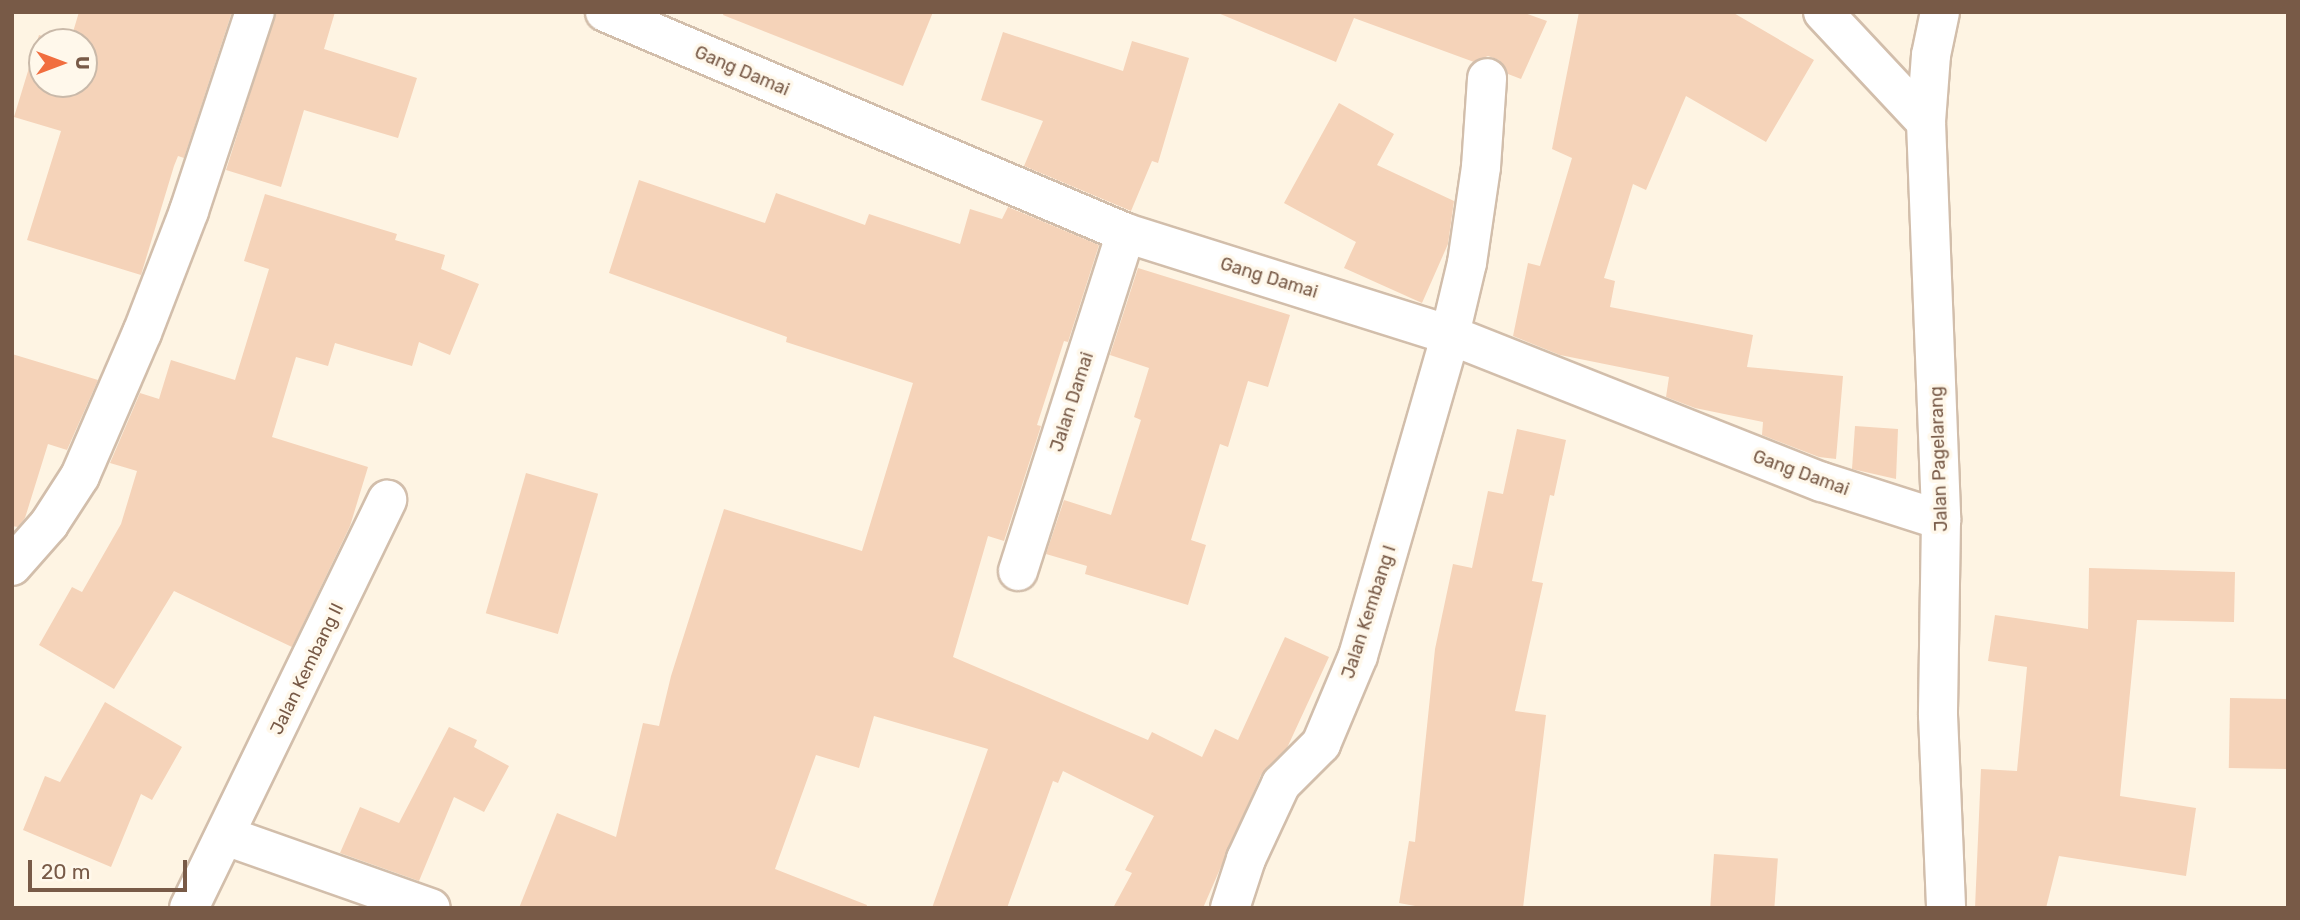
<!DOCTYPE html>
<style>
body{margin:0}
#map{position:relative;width:2300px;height:920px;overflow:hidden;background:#fef4e3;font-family:Rubik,sans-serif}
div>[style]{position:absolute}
.building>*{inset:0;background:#f5d3b9;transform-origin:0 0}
.roads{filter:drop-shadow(2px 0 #d2beab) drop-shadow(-2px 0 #d2beab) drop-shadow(0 2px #d2beab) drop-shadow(0 -2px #d2beab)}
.minor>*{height:38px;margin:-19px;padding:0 19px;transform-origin:19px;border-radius:19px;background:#fff}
span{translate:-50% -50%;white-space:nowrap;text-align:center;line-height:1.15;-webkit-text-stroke:7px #fff8eb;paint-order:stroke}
.street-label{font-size:18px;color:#785a47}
.frame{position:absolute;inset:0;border:14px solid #785a47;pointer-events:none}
.north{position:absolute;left:28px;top:28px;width:70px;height:70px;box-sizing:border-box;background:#fff8eb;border:2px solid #c9b9a9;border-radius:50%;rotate:90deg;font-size:19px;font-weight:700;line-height:28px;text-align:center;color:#785a47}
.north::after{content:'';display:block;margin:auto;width:24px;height:32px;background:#f16e3f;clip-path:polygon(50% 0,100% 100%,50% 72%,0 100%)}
.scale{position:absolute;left:28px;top:860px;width:159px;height:32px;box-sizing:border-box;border:4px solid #785a47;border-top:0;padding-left:9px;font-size:21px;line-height:24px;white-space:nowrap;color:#785a47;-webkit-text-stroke:5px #fff8eb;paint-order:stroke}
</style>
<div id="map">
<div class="building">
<div style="clip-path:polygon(79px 12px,232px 12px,184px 158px,178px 156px,174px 166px,141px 275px,27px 240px,61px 131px,14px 117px,39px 35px,62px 42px,42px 42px,42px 84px,84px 84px,84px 42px,70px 42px)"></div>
<div style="clip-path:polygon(276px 12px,335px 12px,324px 49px,417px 78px,398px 138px,304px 110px,281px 187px,226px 170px)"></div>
<div style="clip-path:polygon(724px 12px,933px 12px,903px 86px,723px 15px)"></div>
<div style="clip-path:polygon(1357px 12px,1522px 12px,1547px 21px,1521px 79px,1508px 74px,1499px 60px,1488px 56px,1474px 62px,1354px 18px,1336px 62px,1218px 13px)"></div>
<div style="clip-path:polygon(1579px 12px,1732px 12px,1814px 60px,1766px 142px,1686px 96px,1646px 190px,1633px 184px,1604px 278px,1615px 281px,1610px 307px,1753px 335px,1747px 367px,1843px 376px,1836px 459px,1819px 457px,1762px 435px,1763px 422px,1695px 408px,1666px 397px,1669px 377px,1560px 355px,1513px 336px,1528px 263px,1540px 266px,1572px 158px,1552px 149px)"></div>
<div style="clip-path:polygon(1003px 32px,1123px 71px,1132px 41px,1189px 58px,1158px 163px,1152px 161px,1131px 211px,1024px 166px,1043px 121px,981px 100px)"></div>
<div style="clip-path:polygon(1339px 103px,1394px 134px,1377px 165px,1454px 201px,1448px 244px,1422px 303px,1344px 268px,1356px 242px,1284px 203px)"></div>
<div style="clip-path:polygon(639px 180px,765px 223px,776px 193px,865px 225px,869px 214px,960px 244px,970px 209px,1002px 219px,1008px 207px,1099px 245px,1068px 342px,1064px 341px,1037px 425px,1041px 426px,1004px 541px,988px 536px,953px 657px,1148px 740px,1152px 732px,1202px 757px,1215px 729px,1238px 740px,1285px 637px,1329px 657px,1287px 748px,1261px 775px,1203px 908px,1113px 908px,1132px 873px,1125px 870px,1154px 816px,1063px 771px,1058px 783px,1053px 781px,1007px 908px,932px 908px,988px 749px,874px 716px,859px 768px,816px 755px,775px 869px,867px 905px,866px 908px,519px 908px,557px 813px,616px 837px,643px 723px,659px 726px,671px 676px,724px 509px,862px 551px,913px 383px,786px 342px,787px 337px,609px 273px)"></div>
<div style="clip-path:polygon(265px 194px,397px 234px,395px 240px,445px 255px,441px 269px,479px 284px,450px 355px,419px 342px,412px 366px,335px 343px,328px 366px,296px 357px,272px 437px,368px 467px,350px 526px,292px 647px,174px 591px,114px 689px,39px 645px,72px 587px,82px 592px,121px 524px,137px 471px,110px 463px,140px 393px,159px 399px,171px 360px,235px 380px,269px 269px,244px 261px)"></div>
<div style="clip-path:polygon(1138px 268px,1290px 315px,1268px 387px,1248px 381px,1228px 447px,1220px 444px,1191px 540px,1206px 545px,1188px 605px,1085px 574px,1087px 566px,1046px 554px,1064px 500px,1111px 515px,1141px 420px,1134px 417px,1149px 368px,1110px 355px)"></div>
<div style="clip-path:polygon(12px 354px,98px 380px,67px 450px,48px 444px,25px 518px,18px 527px,12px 526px)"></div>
<div style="clip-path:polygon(1855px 426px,1898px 429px,1896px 479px,1852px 469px)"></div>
<div style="clip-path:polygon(1517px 429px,1566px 440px,1554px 496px,1550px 495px,1532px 581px,1543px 583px,1515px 711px,1546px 715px,1523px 908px,1426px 908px,1399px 903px,1409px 841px,1415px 842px,1435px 649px,1453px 564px,1472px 568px,1488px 491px,1503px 494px)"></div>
<div style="left:526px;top:473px;width:75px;height:146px;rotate:16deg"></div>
<div style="clip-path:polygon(2089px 568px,2235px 572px,2234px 622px,2137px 620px,2120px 796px,2196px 808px,2186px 876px,2059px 856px,2046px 908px,1975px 908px,1981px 769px,2017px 771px,2027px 667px,1988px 661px,1995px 615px,2088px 629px)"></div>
<div style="left:2230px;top:698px;width:58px;height:70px;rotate:1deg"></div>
<div style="clip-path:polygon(105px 702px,182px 747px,152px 800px,141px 794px,111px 867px,23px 830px,45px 776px,60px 782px)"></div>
<div style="clip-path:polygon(449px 727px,477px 740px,474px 747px,509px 766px,484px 812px,454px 797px,419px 881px,340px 853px,360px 807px,399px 823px)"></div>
<div style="left:1714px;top:854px;width:64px;height:54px;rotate:4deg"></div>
</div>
<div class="roads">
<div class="minor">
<div style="left:605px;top:12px;width:566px;rotate:22.99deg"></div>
<div style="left:1126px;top:233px;width:340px;rotate:17.5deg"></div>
<div style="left:1450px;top:335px;width:400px;rotate:21.6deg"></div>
<div style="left:1822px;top:482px;width:125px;rotate:17.7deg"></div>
<div style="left:1823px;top:12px;width:151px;rotate:46.9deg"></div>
<div style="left:1940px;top:12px;width:44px;rotate:101.8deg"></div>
<div style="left:1931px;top:55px;width:67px;rotate:94.3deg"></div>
<div style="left:1926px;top:122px;width:398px;rotate:87.8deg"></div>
<div style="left:1941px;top:520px;width:195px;rotate:90.9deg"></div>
<div style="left:1938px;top:715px;width:193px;rotate:87.6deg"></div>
<div style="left:12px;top:566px;width:56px;rotate:-48.6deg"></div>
<div style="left:49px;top:524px;width:57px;rotate:-57.1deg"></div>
<div style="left:80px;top:476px;width:156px;rotate:-66.6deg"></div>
<div style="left:142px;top:333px;width:131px;rotate:-68.9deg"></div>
<div style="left:189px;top:211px;width:210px;rotate:-71.7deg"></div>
<div style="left:1018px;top:571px;width:355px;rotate:-72.3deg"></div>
<div style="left:226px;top:836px;width:217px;rotate:19.4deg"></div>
<div style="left:189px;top:908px;width:454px;rotate:-64.1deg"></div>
<div style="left:1230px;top:908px;width:52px;rotate:-71.9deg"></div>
<div style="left:1246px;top:859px;width:83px;rotate:-65deg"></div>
<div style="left:1281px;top:784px;width:57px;rotate:-45deg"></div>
<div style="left:1321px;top:744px;width:95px;rotate:-67.2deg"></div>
<div style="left:1358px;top:656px;width:317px;rotate:-73.9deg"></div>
<div style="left:1446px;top:351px;width:90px;rotate:-76.6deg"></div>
<div style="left:1467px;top:263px;width:97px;rotate:-81.7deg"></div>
<div style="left:1481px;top:167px;width:89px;rotate:-86.1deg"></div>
</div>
</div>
<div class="street-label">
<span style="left:742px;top:71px;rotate:23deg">Gang Damai</span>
<span style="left:1269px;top:278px;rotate:17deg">Gang Damai</span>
<span style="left:1072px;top:402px;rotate:-72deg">Jalan Damai</span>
<span style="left:1939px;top:459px;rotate:-92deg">Jalan Pagelarang</span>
<span style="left:1801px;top:473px;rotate:20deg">Gang Damai</span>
<span style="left:1369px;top:612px;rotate:-72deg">Jalan Kembang I</span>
<span style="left:307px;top:669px;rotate:-64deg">Jalan Kembang II</span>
</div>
<div class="frame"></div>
<div class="north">U</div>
<div class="scale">20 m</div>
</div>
